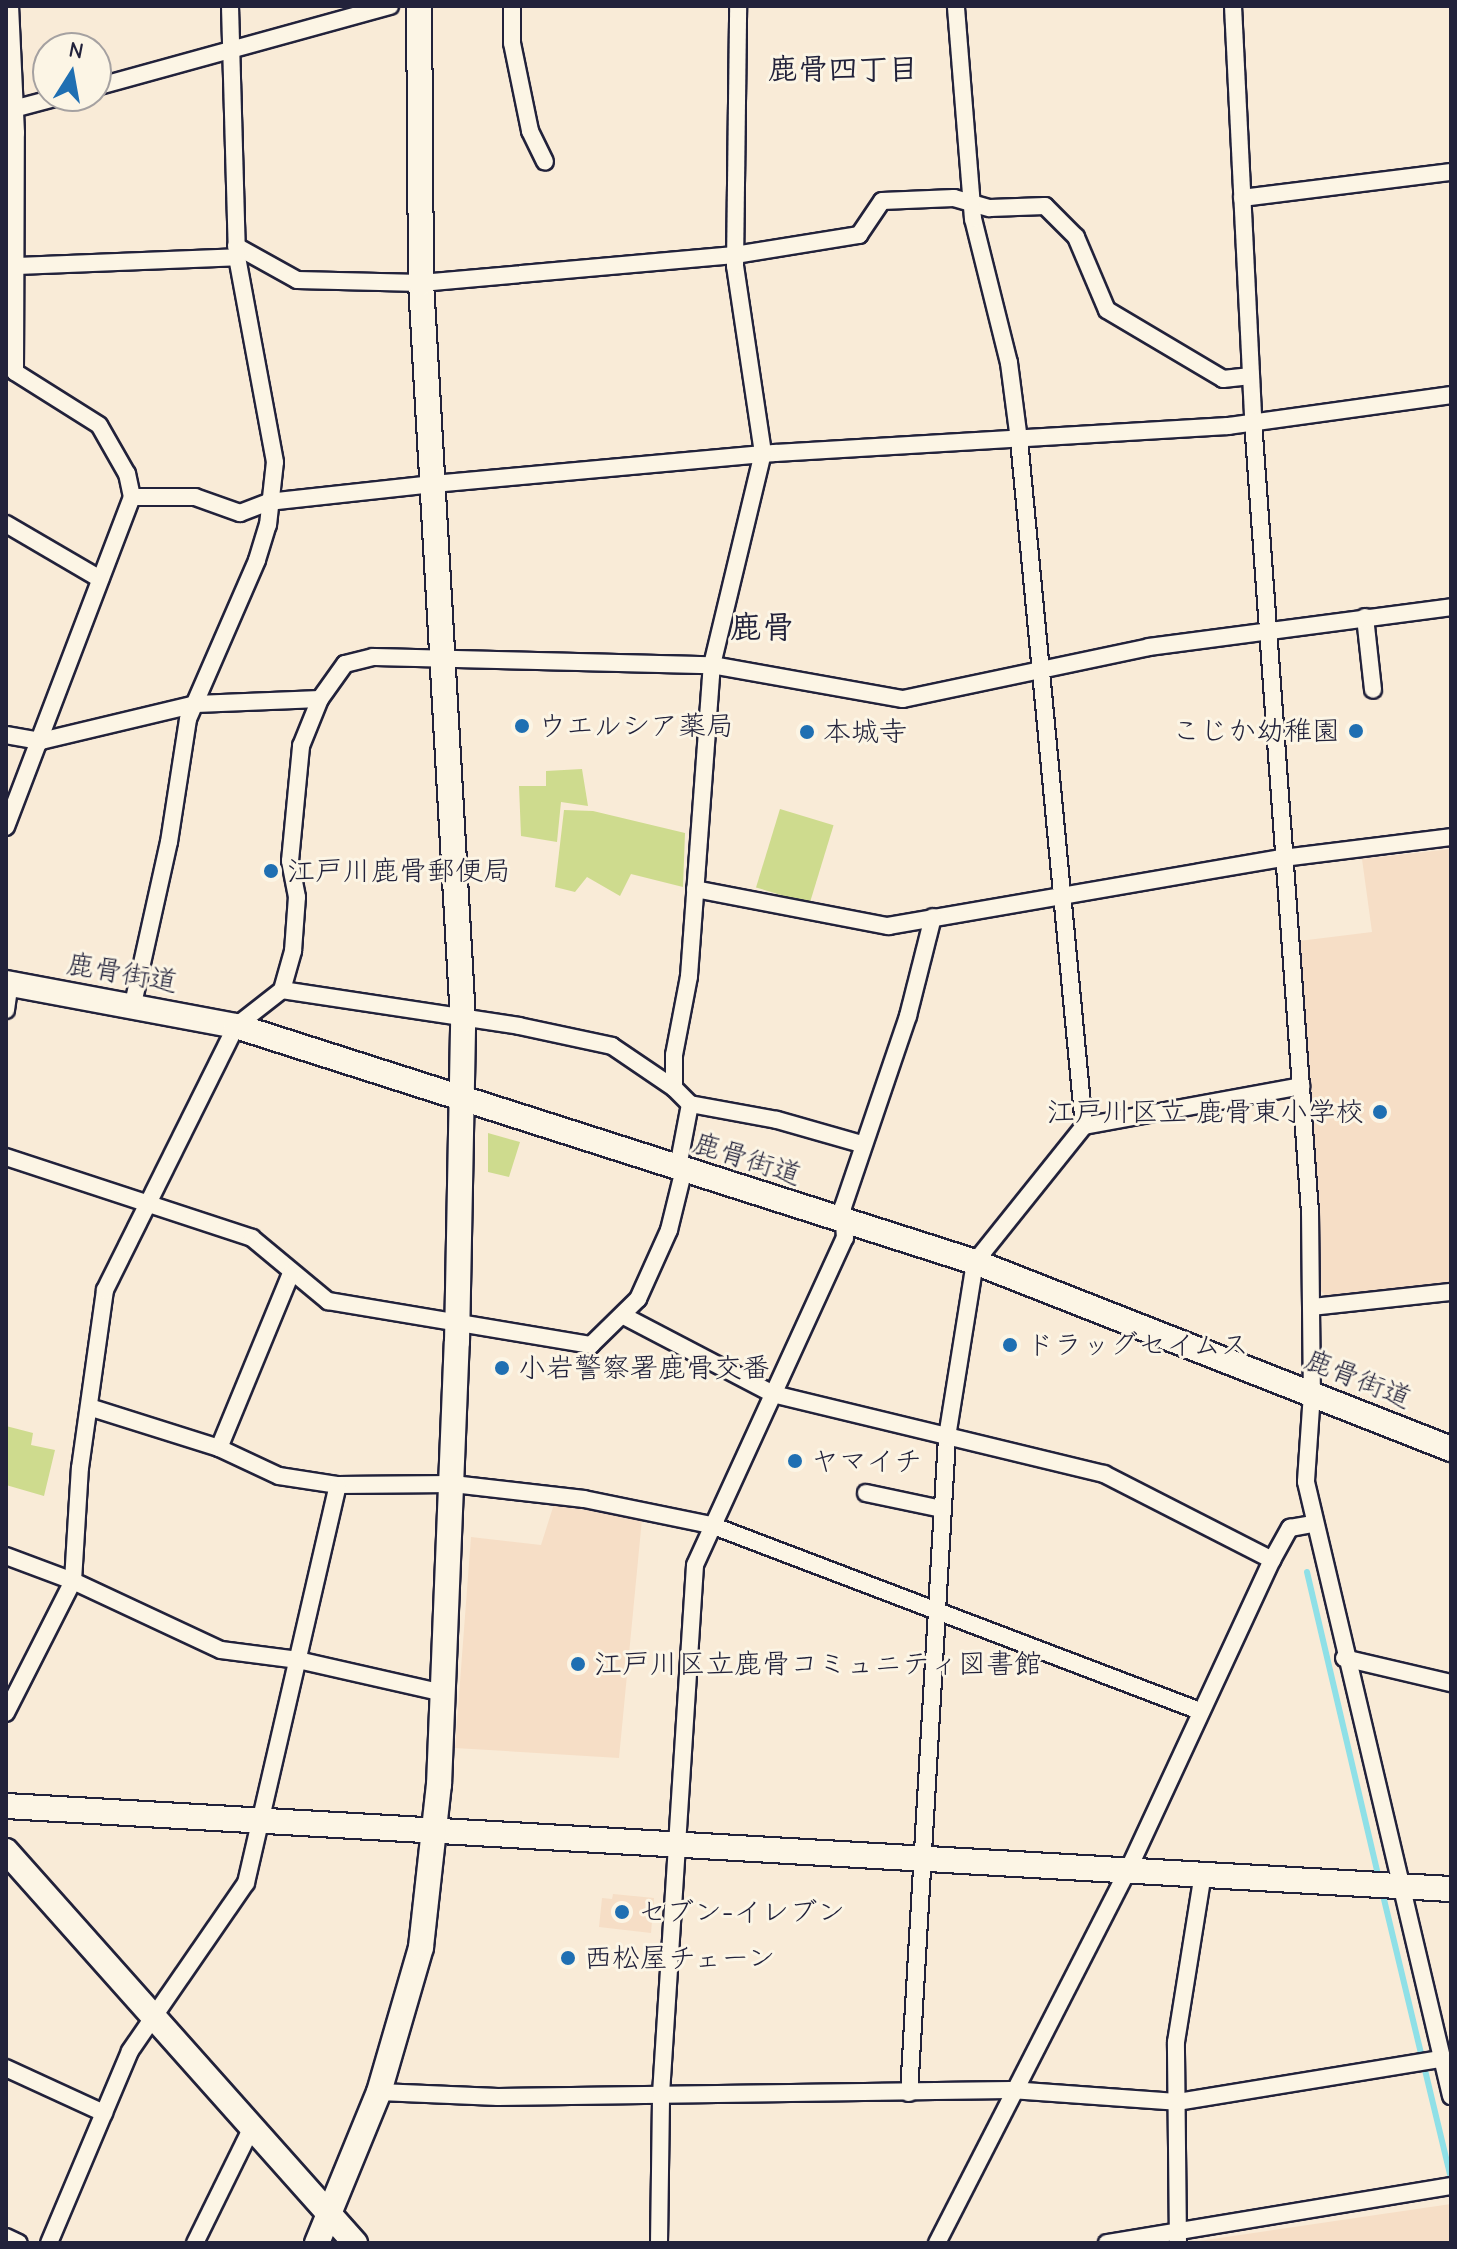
<!DOCTYPE html>
<meta charset="utf-8">
<style>
body{margin:0}
#map{position:relative;width:1457px;height:2249px;overflow:hidden;background:#f9ebd7;font-family:"Comic Neue","Klee One",sans-serif}
div>[style]{position:absolute}
.built>*{inset:0;background:#f6dec6}
.green>*{inset:0;background:#cedb8e;transform-origin:0 0}
.stream>*{height:6px;margin:-3px;padding:0 3px;transform-origin:3px;border-radius:3px;background:#8fe0e7}
.roads{filter:drop-shadow(2px 0 #22223b) drop-shadow(-2px 0 #22223b) drop-shadow(0 2px #22223b) drop-shadow(0 -2px #22223b)}
.street>*{height:16px;margin:-8px;padding:0 8px;transform-origin:8px;border-radius:8px;background:#fcf5e5}
.secondary>*{height:24px;margin:-12px;padding:0 12px;transform-origin:12px;border-radius:12px;background:#fcf5e5}
.dots>*{width:22px;height:22px;translate:-50% -50%;box-sizing:border-box;border:4px solid #fcf5e5;border-radius:50%}
span{translate:-50% -50%;white-space:nowrap;text-align:center;line-height:1.15;-webkit-text-stroke:6px #fcf5e5;paint-order:stroke}
.poi-label{font-size:28px;color:#22223b}
.left{translate:0 -50%;text-align:left}
.right{translate:-100% -50%;text-align:right}
.street-label{font-size:28px;color:#22223b}
.neighbourhood-label{font-size:30px;color:#22223b;font-weight:700}
.quarter-label{font-size:32px;color:#22223b;font-weight:700}
.frame{position:absolute;inset:0;border:8px solid #22223b;pointer-events:none}
.north{position:absolute;left:32px;top:32px;width:80px;height:80px;box-sizing:border-box;background:#fcf5e5;border:2px solid #a5a1a1;border-radius:50%;rotate:11deg;font-size:22px;font-weight:700;line-height:32px;text-align:center;color:#22223b}
.north::after{content:'';display:block;margin:auto;width:28px;height:36px;background:#1f6fb2;clip-path:polygon(50% 0,100% 100%,50% 72%,0 100%)}
</style>
<div id="map">
<div class="built">
<div style="clip-path:polygon(1451px 849px,1451px 1283px,1326px 1296px,1321px 1291px,1299px 941px,1372px 932px,1362px 859px)"></div>
<div style="clip-path:polygon(554px 1504px,642px 1519px,619px 1758px,455px 1748px,471px 1537px,541px 1545px)"></div>
<div style="clip-path:polygon(613px 1894px,654px 1898px,651px 1933px,599px 1927px,602px 1898px,612px 1899px)"></div>
<div style="clip-path:polygon(1451px 2204px,1451px 2243px,1197px 2243px,1199px 2241px)"></div>
</div>
<div class="green">
<div style="clip-path:polygon(582px 769px,588px 806px,561px 802px,557px 842px,521px 836px,519px 786px,546px 786px,546px 771px)"></div>
<div style="left:780px;top:809px;width:56px;height:82px;rotate:17deg"></div>
<div style="clip-path:polygon(564px 810px,593px 811px,685px 833px,683px 887px,631px 874px,620px 896px,587px 877px,575px 892px,555px 887px)"></div>
<div style="clip-path:polygon(488px 1133px,520px 1142px,509px 1177px,488px 1172px)"></div>
<div style="clip-path:polygon(6px 1426px,33px 1433px,31px 1445px,55px 1450px,44px 1496px,6px 1485px)"></div>
</div>
<div class="stream">
<div style="left:1307px;top:1572px;width:316px;rotate:76.8deg"></div>
<div style="left:1382px;top:1891px;width:295px;rotate:76.5deg"></div>
</div>
<div class="roads">
<div class="street">
<div style="left:512px;top:6px;width:37px;rotate:90deg"></div>
<div style="left:512px;top:43px;width:90px;rotate:78.4deg"></div>
<div style="left:530px;top:131px;width:34px;rotate:64deg"></div>
<div style="left:1233px;top:6px;width:415px;rotate:87.2deg"></div>
<div style="left:1253px;top:421px;width:793px;rotate:85.88deg"></div>
<div style="left:1310px;top:1212px;width:181px;rotate:89.4deg"></div>
<div style="left:1312px;top:1393px;width:89px;rotate:93.9deg"></div>
<div style="left:1306px;top:1482px;width:631px;rotate:76.71deg"></div>
<div style="left:96px;top:87px;width:305px;rotate:-15.4deg"></div>
<div style="left:6px;top:111px;width:58px;rotate:-15deg"></div>
<div style="left:1242px;top:198px;width:211px;rotate:-7.1deg"></div>
<div style="left:236px;top:246px;width:70px;rotate:29.1deg"></div>
<div style="left:297px;top:280px;width:124px;rotate:1.4deg"></div>
<div style="left:421px;top:283px;width:315px;rotate:-5.1deg"></div>
<div style="left:735px;top:255px;width:126px;rotate:-9.2deg"></div>
<div style="left:859px;top:235px;width:41px;rotate:-55.9deg"></div>
<div style="left:882px;top:201px;width:72px;rotate:-2.4deg"></div>
<div style="left:954px;top:198px;width:37px;rotate:16deg"></div>
<div style="left:990px;top:208px;width:55px;rotate:-2.1deg"></div>
<div style="left:1045px;top:206px;width:44px;rotate:45deg"></div>
<div style="left:1076px;top:237px;width:79px;rotate:67deg"></div>
<div style="left:1107px;top:310px;width:135px;rotate:30.7deg"></div>
<div style="left:1223px;top:379px;width:28px;rotate:-6deg"></div>
<div style="left:17px;top:266px;width:220px;rotate:-2.3deg"></div>
<div style="left:132px;top:497px;width:63px"></div>
<div style="left:195px;top:497px;width:48px;rotate:19.6deg"></div>
<div style="left:240px;top:513px;width:30px;rotate:-21deg"></div>
<div style="left:268px;top:502px;width:166px;rotate:-6.2deg"></div>
<div style="left:433px;top:484px;width:343px;rotate:-5.2deg"></div>
<div style="left:775px;top:453px;width:454px;rotate:-3.4deg"></div>
<div style="left:1228px;top:426px;width:225px;rotate:-7.9deg"></div>
<div style="left:6px;top:524px;width:109px;rotate:30.3deg"></div>
<div style="left:1365px;top:617px;width:73px;rotate:83.7deg"></div>
<div style="left:6px;top:735px;width:36px;rotate:10deg"></div>
<div style="left:41px;top:741px;width:159px;rotate:-13.4deg"></div>
<div style="left:196px;top:704px;width:124px;rotate:-2.3deg"></div>
<div style="left:320px;top:699px;width:43px;rotate:-54.5deg"></div>
<div style="left:345px;top:664px;width:29px;rotate:-14deg"></div>
<div style="left:373px;top:657px;width:339px;rotate:1.4deg"></div>
<div style="left:712px;top:665px;width:194px;rotate:10.1deg"></div>
<div style="left:903px;top:699px;width:251px;rotate:-11.9deg"></div>
<div style="left:1149px;top:647px;width:305px;rotate:-7.5deg"></div>
<div style="left:6px;top:827px;width:353px;rotate:-69.1deg"></div>
<div style="left:132px;top:497px;width:24px;rotate:-102deg"></div>
<div style="left:127px;top:474px;width:56px;rotate:-119.7deg"></div>
<div style="left:99px;top:425px;width:99px;rotate:-147.8deg"></div>
<div style="left:15px;top:372px;width:239px;rotate:-89.8deg"></div>
<div style="left:16px;top:133px;width:127px;rotate:-92.7deg"></div>
<div style="left:695px;top:889px;width:197px;rotate:10.9deg"></div>
<div style="left:888px;top:926px;width:401px;rotate:-9.8deg"></div>
<div style="left:1283px;top:858px;width:169px;rotate:-7.1deg"></div>
<div style="left:282px;top:990px;width:240px;rotate:8.6deg"></div>
<div style="left:519px;top:1026px;width:95px;rotate:12.1deg"></div>
<div style="left:612px;top:1046px;width:75px;rotate:34.1deg"></div>
<div style="left:133px;top:1004px;width:166px;rotate:-77.5deg"></div>
<div style="left:169px;top:842px;width:124px;rotate:-81.2deg"></div>
<div style="left:188px;top:719px;width:173px;rotate:-66.5deg"></div>
<div style="left:257px;top:560px;width:37px;rotate:-73deg"></div>
<div style="left:268px;top:525px;width:63px;rotate:-83.7deg"></div>
<div style="left:275px;top:462px;width:208px;rotate:-100.5deg"></div>
<div style="left:237px;top:257px;width:251px;rotate:-91.6deg"></div>
<div style="left:6px;top:1010px;width:27px;rotate:-82deg"></div>
<div style="left:690px;top:1104px;width:88px;rotate:10.4deg"></div>
<div style="left:777px;top:1120px;width:87px;rotate:15.9deg"></div>
<div style="left:1084px;top:1126px;width:221px;rotate:-10.4deg"></div>
<div style="left:6px;top:1157px;width:259px;rotate:18.2deg"></div>
<div style="left:252px;top:1238px;width:99px;rotate:39.7deg"></div>
<div style="left:328px;top:1301px;width:267px;rotate:9.5deg"></div>
<div style="left:591px;top:1345px;width:66px;rotate:-44.4deg"></div>
<div style="left:638px;top:1299px;width:76px;rotate:-65.8deg"></div>
<div style="left:669px;top:1230px;width:63px;rotate:-76.2deg"></div>
<div style="left:678px;top:1167px;width:64px;rotate:-79.2deg"></div>
<div style="left:690px;top:1104px;width:23px;rotate:-135deg"></div>
<div style="left:674px;top:1088px;width:33px;rotate:-90deg"></div>
<div style="left:674px;top:1055px;width:80px;rotate:-79.2deg"></div>
<div style="left:689px;top:976px;width:312px;rotate:-85.8deg"></div>
<div style="left:712px;top:665px;width:218px;rotate:-76.5deg"></div>
<div style="left:763px;top:453px;width:189px;rotate:-98.5deg"></div>
<div style="left:735px;top:266px;width:260px;rotate:-89.3deg"></div>
<div style="left:1312px;top:1307px;width:140px;rotate:-6.2deg"></div>
<div style="left:624px;top:1316px;width:168px;rotate:27.6deg"></div>
<div style="left:773px;top:1394px;width:341px;rotate:13.6deg"></div>
<div style="left:1104px;top:1474px;width:189px;rotate:27.1deg"></div>
<div style="left:89px;top:1407px;width:136px;rotate:17.5deg"></div>
<div style="left:219px;top:1448px;width:66px;rotate:25deg"></div>
<div style="left:279px;top:1476px;width:60px;rotate:8.7deg"></div>
<div style="left:338px;top:1485px;width:115px;rotate:-0.5deg"></div>
<div style="left:453px;top:1484px;width:132px;rotate:6.5deg"></div>
<div style="left:584px;top:1499px;width:130px;rotate:11.6deg"></div>
<div style="left:711px;top:1525px;width:523px;rotate:20.83deg"></div>
<div style="left:219px;top:1448px;width:189px;rotate:-67.6deg"></div>
<div style="left:866px;top:1493px;width:78px;rotate:11.9deg"></div>
<div style="left:6px;top:1556px;width:72px;rotate:20.5deg"></div>
<div style="left:73px;top:1581px;width:163px;rotate:25deg"></div>
<div style="left:221px;top:1650px;width:78px;rotate:7.4deg"></div>
<div style="left:298px;top:1660px;width:149px;rotate:12.8deg"></div>
<div style="left:1344px;top:1658px;width:110px;rotate:13.2deg"></div>
<div style="left:6px;top:1713px;width:148px;rotate:-63.1deg"></div>
<div style="left:73px;top:1581px;width:113px;rotate:-86.5deg"></div>
<div style="left:80px;top:1468px;width:180px;rotate:-82deg"></div>
<div style="left:105px;top:1290px;width:295px;rotate:-63.6deg"></div>
<div style="left:236px;top:1026px;width:58px;rotate:-38deg"></div>
<div style="left:282px;top:990px;width:41px;rotate:-74.2deg"></div>
<div style="left:293px;top:951px;width:54px;rotate:-85.8deg"></div>
<div style="left:297px;top:897px;width:37px;rotate:-101deg"></div>
<div style="left:290px;top:861px;width:116px;rotate:-84.5deg"></div>
<div style="left:301px;top:746px;width:51px;rotate:-68deg"></div>
<div style="left:6px;top:2068px;width:108px;rotate:24.7deg"></div>
<div style="left:379px;top:2092px;width:119px;rotate:2.4deg"></div>
<div style="left:498px;top:2097px;width:513px;rotate:-0.78deg"></div>
<div style="left:1011px;top:2090px;width:166px;rotate:4.1deg"></div>
<div style="left:1177px;top:2102px;width:267px;rotate:-9.3deg"></div>
<div style="left:909px;top:2093px;width:657px;rotate:-86.68deg"></div>
<div style="left:947px;top:1437px;width:177px;rotate:-80.9deg"></div>
<div style="left:975px;top:1262px;width:174px;rotate:-51.3deg"></div>
<div style="left:1084px;top:1126px;width:689px;rotate:-95.41deg"></div>
<div style="left:1019px;top:440px;width:78px;rotate:-97.4deg"></div>
<div style="left:1009px;top:363px;width:148px;rotate:-104deg"></div>
<div style="left:973px;top:219px;width:214px;rotate:-94.6deg"></div>
<div style="left:6px;top:2237px;width:14px;rotate:25deg"></div>
<div style="left:49px;top:2243px;width:208px;rotate:-67.1deg"></div>
<div style="left:130px;top:2051px;width:204px;rotate:-55.4deg"></div>
<div style="left:246px;top:1883px;width:408px;rotate:-77deg"></div>
<div style="left:195px;top:2243px;width:131px;rotate:-63.8deg"></div>
<div style="left:659px;top:2243px;width:149px;rotate:-89.2deg"></div>
<div style="left:661px;top:2094px;width:530px;rotate:-86.32deg"></div>
<div style="left:695px;top:1565px;width:360px;rotate:-65.4deg"></div>
<div style="left:845px;top:1238px;width:31px;rotate:-94deg"></div>
<div style="left:843px;top:1207px;width:202px;rotate:-71.2deg"></div>
<div style="left:908px;top:1016px;width:102px;rotate:-75.8deg"></div>
<div style="left:937px;top:2243px;width:421px;rotate:-62.9deg"></div>
<div style="left:1129px;top:1868px;width:340px;rotate:-65.1deg"></div>
<div style="left:1272px;top:1560px;width:37px;rotate:-61deg"></div>
<div style="left:1290px;top:1528px;width:22px;rotate:-10deg"></div>
<div style="left:1107px;top:2243px;width:349px;rotate:-9.4deg"></div>
<div style="left:1178px;top:2243px;width:201px;rotate:-90.6deg"></div>
<div style="left:1176px;top:2042px;width:170px;rotate:-80.9deg"></div>
</div>
<div class="secondary">
<div style="left:6px;top:983px;width:234px;rotate:10.6deg"></div>
<div style="left:236px;top:1026px;width:776px;rotate:17.71deg"></div>
<div style="left:975px;top:1262px;width:511px;rotate:21.45deg"></div>
<div style="left:6px;top:1806px;width:1447px;rotate:3.29deg"></div>
<div style="left:6px;top:1851px;width:525px;rotate:48.32deg"></div>
<div style="left:317px;top:2243px;width:163px;rotate:-67.7deg"></div>
<div style="left:379px;top:2092px;width:151px;rotate:-73.8deg"></div>
<div style="left:421px;top:1947px;width:163px;rotate:-83.7deg"></div>
<div style="left:439px;top:1785px;width:443px;rotate:-87.7deg"></div>
<div style="left:457px;top:1342px;width:322px;rotate:-88.9deg"></div>
<div style="left:463px;top:1020px;width:738px;rotate:-93.26deg"></div>
<div style="left:421px;top:283px;width:277px;rotate:-90.4deg"></div>
</div>
</div>
<div class="dots">
<div style="left:522px;top:726px;background:#1f6fb2"></div>
<div style="left:1356px;top:731px;background:#1f6fb2"></div>
<div style="left:807px;top:732px;background:#1f6fb2"></div>
<div style="left:271px;top:871px;background:#1f6fb2"></div>
<div style="left:1380px;top:1112px;background:#1f6fb2"></div>
<div style="left:1010px;top:1345px;background:#1f6fb2"></div>
<div style="left:502px;top:1368px;background:#1f6fb2"></div>
<div style="left:795px;top:1461px;background:#1f6fb2"></div>
<div style="left:578px;top:1664px;background:#1f6fb2"></div>
<div style="left:622px;top:1912px;background:#1f6fb2"></div>
<div style="left:568px;top:1958px;background:#1f6fb2"></div>
</div>
<div class="poi-label">
<span class="left" style="left:538px;top:726px">ウエルシア薬局</span>
<span class="right" style="left:1340px;top:731px">こじか幼稚園</span>
<span class="left" style="left:823px;top:732px">本城寺</span>
<span class="left" style="left:287px;top:871px">江戸川鹿骨郵便局</span>
<span class="right" style="left:1364px;top:1112px">江戸川区立 鹿骨東小学校</span>
<span class="left" style="left:1026px;top:1345px">ドラッグセイムス</span>
<span class="left" style="left:518px;top:1368px">小岩警察署鹿骨交番</span>
<span class="left" style="left:811px;top:1461px">ヤマイチ</span>
<span class="left" style="left:594px;top:1664px">江戸川区立鹿骨コミュニティ図書館</span>
<span class="left" style="left:638px;top:1912px">セブン-イレブン</span>
<span class="left" style="left:584px;top:1958px">西松屋チェーン</span>
</div>
<div class="street-label">
<span style="left:122px;top:973px;rotate:10deg">鹿骨街道</span>
<span style="left:747px;top:1159px;rotate:18deg">鹿骨街道</span>
<span style="left:1358px;top:1379px;rotate:22deg">鹿骨街道</span>
</div>
<div class="neighbourhood-label">
<span style="left:843px;top:70px">鹿骨四丁目</span>
</div>
<div class="quarter-label">
<span style="left:762px;top:628px">鹿骨</span>
</div>
<div class="frame"></div>
<div class="north">N</div>
</div>
